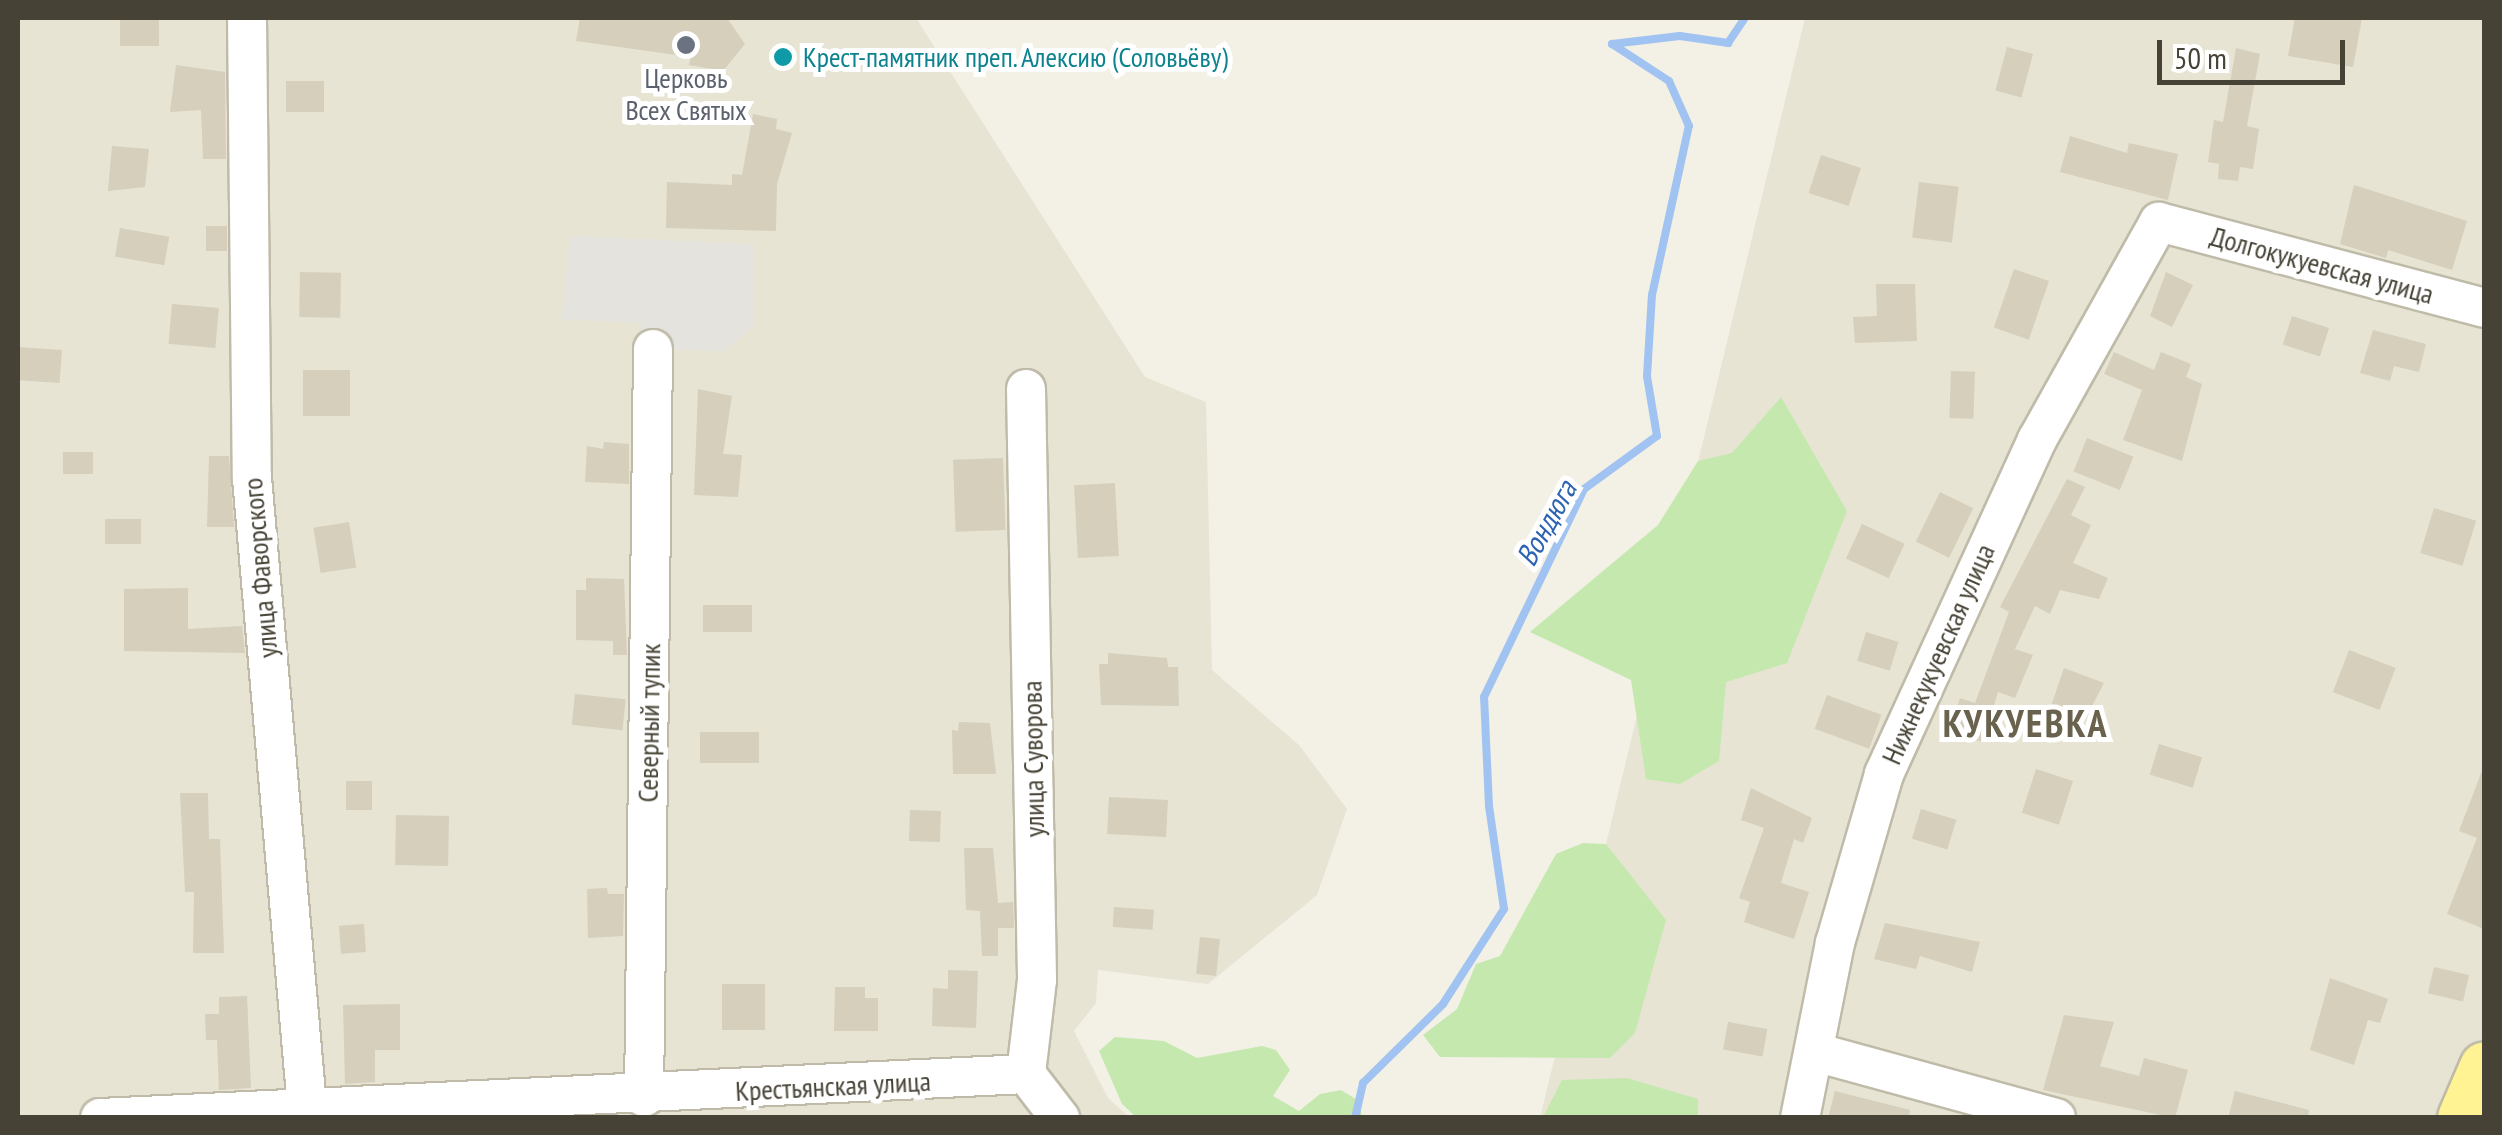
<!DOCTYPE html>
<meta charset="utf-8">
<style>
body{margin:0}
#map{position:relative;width:2502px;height:1135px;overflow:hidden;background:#f3f1e6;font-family:"PT Sans Narrow",sans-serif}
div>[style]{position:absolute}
.residential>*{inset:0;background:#e7e4d4}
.green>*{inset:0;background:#c4e8ae}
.parking>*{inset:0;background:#e4e3de}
.stream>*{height:8px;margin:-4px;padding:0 4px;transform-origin:4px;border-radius:4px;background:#a1c3f1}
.building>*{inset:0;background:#d5cfbb;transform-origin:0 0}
.roads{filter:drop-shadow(2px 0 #bfbba8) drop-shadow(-2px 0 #bfbba8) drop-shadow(0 2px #bfbba8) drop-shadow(0 -2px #bfbba8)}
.minor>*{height:38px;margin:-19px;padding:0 19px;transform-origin:19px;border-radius:19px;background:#fff}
.major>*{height:48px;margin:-24px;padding:0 24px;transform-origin:24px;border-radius:24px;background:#fff393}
.dots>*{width:28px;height:28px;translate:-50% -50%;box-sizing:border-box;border:5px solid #fff;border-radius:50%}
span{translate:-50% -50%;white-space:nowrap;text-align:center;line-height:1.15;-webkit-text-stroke:10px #fff;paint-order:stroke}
.culture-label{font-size:28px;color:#0d838f}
.left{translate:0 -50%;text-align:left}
.worship-label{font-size:28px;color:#5b616d}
.street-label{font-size:28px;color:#464235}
.water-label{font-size:30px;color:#2d63b3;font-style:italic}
.district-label{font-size:38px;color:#69624c;font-weight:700;letter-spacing:2.5px}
.frame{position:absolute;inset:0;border:20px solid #464235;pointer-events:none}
.scale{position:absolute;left:2157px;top:40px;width:188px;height:45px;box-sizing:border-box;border:5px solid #464235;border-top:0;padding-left:12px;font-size:30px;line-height:35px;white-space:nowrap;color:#464235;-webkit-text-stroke:8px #fff;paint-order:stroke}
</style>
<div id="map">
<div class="residential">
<div style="clip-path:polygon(18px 18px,916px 18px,1145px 377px,1206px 402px,1212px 670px,1299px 745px,1347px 809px,1317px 895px,1208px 984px,1098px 970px,1096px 1003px,1074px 1031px,1108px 1098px,1129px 1117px,18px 1117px)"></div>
<div style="clip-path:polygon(1805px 18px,2484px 18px,2484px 1117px,1540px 1118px)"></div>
</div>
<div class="green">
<div style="clip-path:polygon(1781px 397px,1847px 511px,1787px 663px,1726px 682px,1719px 761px,1680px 784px,1646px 779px,1631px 680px,1530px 632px,1658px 525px,1698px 461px,1732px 453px)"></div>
<div style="clip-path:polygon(1583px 843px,1606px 844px,1666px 920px,1635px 1033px,1610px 1058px,1440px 1057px,1423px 1035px,1457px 1009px,1476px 964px,1500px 956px,1556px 854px)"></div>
<div style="clip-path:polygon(1115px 1037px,1164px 1041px,1197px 1058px,1262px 1046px,1276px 1050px,1290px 1070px,1273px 1096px,1299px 1111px,1320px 1094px,1341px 1090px,1359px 1101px,1362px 1117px,1136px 1117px,1122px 1104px,1099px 1051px)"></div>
<div style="clip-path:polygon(1627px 1078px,1698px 1099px,1698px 1117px,1543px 1117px,1562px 1080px)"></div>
</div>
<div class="parking">
<div style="clip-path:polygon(570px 236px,754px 244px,753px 326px,726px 351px,642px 349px,642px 323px,562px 319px)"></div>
</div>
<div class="stream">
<div style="left:1355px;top:1118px;width:36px;rotate:-77deg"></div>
<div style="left:1363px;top:1083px;width:112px;rotate:-44.6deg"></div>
<div style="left:1443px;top:1004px;width:113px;rotate:-57.3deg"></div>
<div style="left:1504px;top:909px;width:104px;rotate:-98.3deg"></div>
<div style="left:1489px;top:806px;width:109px;rotate:-92.6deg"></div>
<div style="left:1484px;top:697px;width:231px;rotate:-64.3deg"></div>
<div style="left:1584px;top:489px;width:90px;rotate:-36deg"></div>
<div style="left:1657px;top:436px;width:61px;rotate:-99.5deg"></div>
<div style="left:1647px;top:376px;width:81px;rotate:-86.5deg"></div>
<div style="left:1652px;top:295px;width:173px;rotate:-77.7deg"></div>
<div style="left:1689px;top:126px;width:49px;rotate:-114deg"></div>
<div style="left:1669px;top:81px;width:68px;rotate:-147deg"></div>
<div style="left:1612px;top:44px;width:68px;rotate:-6.7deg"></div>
<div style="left:1680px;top:36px;width:49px;rotate:8.3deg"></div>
<div style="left:1728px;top:43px;width:30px;rotate:-56deg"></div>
</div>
<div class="building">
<div style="left:120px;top:18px;width:39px;height:28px"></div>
<div style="clip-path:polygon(580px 18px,727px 18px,745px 44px,723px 71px,689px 65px,691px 57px,576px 41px)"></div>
<div style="clip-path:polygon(2295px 18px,2362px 18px,2353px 67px,2288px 56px)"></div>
<div style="left:2007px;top:47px;width:27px;height:45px;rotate:15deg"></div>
<div style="clip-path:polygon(2236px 48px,2260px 54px,2247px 126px,2259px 129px,2253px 169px,2240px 167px,2238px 181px,2218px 179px,2219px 164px,2208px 162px,2214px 120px,2223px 122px)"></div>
<div style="clip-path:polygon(176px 65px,225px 72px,226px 159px,203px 159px,201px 110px,170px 112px)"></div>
<div style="left:286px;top:81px;width:38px;height:31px"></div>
<div style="clip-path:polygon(753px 114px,777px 119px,776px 129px,792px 133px,777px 184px,776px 231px,666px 228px,667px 182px,732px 185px,732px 174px,742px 175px)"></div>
<div style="clip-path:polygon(2070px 136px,2127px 153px,2129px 143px,2178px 154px,2168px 200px,2060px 172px)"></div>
<div style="clip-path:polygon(112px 146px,149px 149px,145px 187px,108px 191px)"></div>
<div style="left:1821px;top:155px;width:42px;height:40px;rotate:18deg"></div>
<div style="left:1919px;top:182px;width:40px;height:56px;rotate:7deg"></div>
<div style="clip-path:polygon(2354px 185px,2467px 221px,2452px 270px,2388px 250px,2386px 258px,2340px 244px)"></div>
<div style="left:227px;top:226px;width:25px;height:21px;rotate:90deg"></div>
<div style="left:120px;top:228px;width:50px;height:29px;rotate:10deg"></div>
<div style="left:2014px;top:269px;width:37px;height:62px;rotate:19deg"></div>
<div style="left:300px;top:272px;width:41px;height:45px;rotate:1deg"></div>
<div style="clip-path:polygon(2166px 272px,2193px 285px,2172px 327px,2150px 316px)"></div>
<div style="clip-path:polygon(1876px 284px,1915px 284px,1917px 341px,1855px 343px,1853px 317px,1877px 316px)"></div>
<div style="left:172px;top:304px;width:47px;height:40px;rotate:5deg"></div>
<div style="left:2292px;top:316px;width:39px;height:30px;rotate:18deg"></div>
<div style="clip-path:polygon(2373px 330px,2426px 344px,2419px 372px,2394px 366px,2390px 381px,2360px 373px)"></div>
<div style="left:18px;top:347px;width:44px;height:33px;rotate:4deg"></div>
<div style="clip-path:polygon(2114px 352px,2154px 370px,2161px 352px,2191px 364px,2186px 377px,2202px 384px,2182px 461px,2123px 440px,2142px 390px,2104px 374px)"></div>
<div style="left:303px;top:370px;width:47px;height:46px"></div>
<div style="left:1951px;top:371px;width:24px;height:47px;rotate:2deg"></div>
<div style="clip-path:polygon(698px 389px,732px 396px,723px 454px,742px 455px,738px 497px,694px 495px)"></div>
<div style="left:2087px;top:438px;width:50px;height:36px;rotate:22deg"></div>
<div style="clip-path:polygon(604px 442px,629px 444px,629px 484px,585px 482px,587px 446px,603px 449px)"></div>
<div style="left:63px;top:452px;width:30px;height:22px"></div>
<div style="clip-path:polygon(209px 456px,229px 456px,234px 527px,207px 527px)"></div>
<div style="left:1003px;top:458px;width:72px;height:50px;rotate:88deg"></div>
<div style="clip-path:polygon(2067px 479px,2085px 487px,2071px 515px,2091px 525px,2073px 563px,2108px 578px,2099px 599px,2060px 590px,2050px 614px,2035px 606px,2015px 649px,2033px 655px,2015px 698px,1998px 692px,1983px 742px,1949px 733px,1960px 698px,1975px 703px,2009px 612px,2000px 607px)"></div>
<div style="left:1115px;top:483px;width:73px;height:41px;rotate:87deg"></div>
<div style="left:1940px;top:492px;width:37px;height:55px;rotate:26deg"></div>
<div style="left:2434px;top:508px;width:44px;height:47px;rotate:17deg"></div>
<div style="left:105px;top:519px;width:36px;height:25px"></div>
<div style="left:349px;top:522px;width:46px;height:36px;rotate:81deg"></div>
<div style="left:1862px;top:524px;width:47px;height:38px;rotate:25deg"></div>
<div style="clip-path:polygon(586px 578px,624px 579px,627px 655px,613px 655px,613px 641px,576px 640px,576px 590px,586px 590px)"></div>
<div style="clip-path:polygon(188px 588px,188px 629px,242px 626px,245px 653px,124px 651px,124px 589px)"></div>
<div style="left:703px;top:605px;width:49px;height:27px"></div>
<div style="left:1866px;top:632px;width:34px;height:30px;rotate:17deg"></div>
<div style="left:2349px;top:650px;width:50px;height:45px;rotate:21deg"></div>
<div style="clip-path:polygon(1108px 653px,1167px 658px,1168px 667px,1178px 667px,1179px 706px,1101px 705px,1099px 664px,1108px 664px)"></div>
<div style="clip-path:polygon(2064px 668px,2104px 683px,2081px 727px,2048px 715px)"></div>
<div style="left:575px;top:694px;width:51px;height:31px;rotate:6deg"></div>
<div style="left:1827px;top:695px;width:58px;height:36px;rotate:20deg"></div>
<div style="clip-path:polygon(959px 722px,990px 723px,996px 774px,953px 774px,952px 730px,958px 731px)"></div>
<div style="left:759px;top:732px;width:31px;height:59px;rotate:90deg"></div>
<div style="left:2159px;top:744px;width:45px;height:32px;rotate:17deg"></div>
<div style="clip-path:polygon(2483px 768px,2484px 768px,2484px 929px,2447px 914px,2477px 838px,2459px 831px)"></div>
<div style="left:2036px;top:769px;width:39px;height:46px;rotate:18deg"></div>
<div style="left:346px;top:781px;width:26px;height:29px"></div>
<div style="clip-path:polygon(1751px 788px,1812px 818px,1803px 843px,1794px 839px,1781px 883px,1809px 892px,1794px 939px,1744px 922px,1750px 902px,1739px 898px,1764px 828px,1741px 820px)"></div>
<div style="clip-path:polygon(180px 793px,208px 793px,209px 839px,220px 839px,224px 953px,193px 953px,194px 892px,185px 892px)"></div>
<div style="left:1109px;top:797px;width:59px;height:37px;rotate:3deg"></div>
<div style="left:1921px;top:809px;width:37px;height:31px;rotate:17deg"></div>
<div style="left:910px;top:810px;width:31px;height:31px;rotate:2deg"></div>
<div style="left:396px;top:815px;width:53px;height:50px;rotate:1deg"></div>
<div style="clip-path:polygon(964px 848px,993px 848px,998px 903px,1013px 902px,1014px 928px,998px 928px,998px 956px,982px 956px,980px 911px,966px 910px)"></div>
<div style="clip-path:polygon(607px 888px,608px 894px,624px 894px,623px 936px,588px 938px,587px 889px)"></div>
<div style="left:1114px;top:907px;width:40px;height:20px;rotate:4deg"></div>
<div style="clip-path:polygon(1885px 923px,1980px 942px,1972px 972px,1920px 956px,1916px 969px,1874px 959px)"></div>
<div style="left:364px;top:924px;width:28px;height:25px;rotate:86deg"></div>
<div style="left:1200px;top:937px;width:20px;height:37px;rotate:6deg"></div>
<div style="left:2434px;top:967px;width:36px;height:27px;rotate:13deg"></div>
<div style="clip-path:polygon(948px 970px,978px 971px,976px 1028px,932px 1026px,933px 988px,948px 989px)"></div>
<div style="clip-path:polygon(2330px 978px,2388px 999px,2380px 1023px,2368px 1020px,2354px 1065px,2310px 1050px)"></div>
<div style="left:722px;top:984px;width:43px;height:46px"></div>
<div style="clip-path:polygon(835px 987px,865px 987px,865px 998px,878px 998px,878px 1031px,834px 1031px)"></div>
<div style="clip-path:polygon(247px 996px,251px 1088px,219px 1090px,217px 1040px,206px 1040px,205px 1014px,219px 1014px,219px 997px)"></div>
<div style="clip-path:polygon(400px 1004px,400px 1050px,375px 1050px,375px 1082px,345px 1084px,343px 1005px)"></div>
<div style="clip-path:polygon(2064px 1015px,2114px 1022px,2100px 1066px,2139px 1076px,2144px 1058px,2188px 1070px,2175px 1118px,2043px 1090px)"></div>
<div style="left:1728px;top:1022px;width:40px;height:28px;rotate:10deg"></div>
<div style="clip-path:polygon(1835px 1091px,1910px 1110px,1909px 1118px,1828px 1118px)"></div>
<div style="clip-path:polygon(2235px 1091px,2309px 1110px,2308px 1118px,2228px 1118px)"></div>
</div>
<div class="roads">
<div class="minor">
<div style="left:247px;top:18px;width:460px;rotate:89.4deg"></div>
<div style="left:252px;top:478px;width:642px;rotate:85deg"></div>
<div style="left:1026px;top:389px;width:591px;rotate:88.93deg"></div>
<div style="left:1037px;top:980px;width:95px;rotate:96.7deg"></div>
<div style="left:1026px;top:1074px;width:56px;rotate:52.3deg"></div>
<div style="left:1815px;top:1052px;width:250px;rotate:15.3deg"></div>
<div style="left:644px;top:1097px;width:748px;rotate:-89.31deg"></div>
<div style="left:100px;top:1118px;width:927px;rotate:-2.72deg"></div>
<div style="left:1800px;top:1118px;width:178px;rotate:-78.7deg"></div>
<div style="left:1835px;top:943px;width:176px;rotate:-73.8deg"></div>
<div style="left:1884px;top:774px;width:367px;rotate:-65.4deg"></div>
<div style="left:2037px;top:440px;width:250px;rotate:-60.8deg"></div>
<div style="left:2159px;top:222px;width:336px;rotate:14.8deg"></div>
</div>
<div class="major">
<div style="left:2462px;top:1118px;width:56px;rotate:-66.7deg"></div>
</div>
</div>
<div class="dots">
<div style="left:686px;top:45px;background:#6b7280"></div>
<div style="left:783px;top:57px;background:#0f9aa8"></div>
</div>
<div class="culture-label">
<span class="left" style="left:803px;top:57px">Крест-памятник преп. Алексию (Соловьёву)</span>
</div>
<div class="worship-label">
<span style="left:686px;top:94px">Церковь<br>Всех Святых</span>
</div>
<div class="street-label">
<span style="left:2322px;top:265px;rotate:15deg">Долгокукуевская улица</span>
<span style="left:260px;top:568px;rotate:-95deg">улица Фаворского</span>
<span style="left:1938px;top:654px;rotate:-66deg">Нижнекукуевская улица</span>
<span style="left:649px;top:723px;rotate:-89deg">Северный тупик</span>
<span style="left:1033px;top:759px;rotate:-91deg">улица Суворова</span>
<span style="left:833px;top:1086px;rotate:-3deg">Крестьянская улица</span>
</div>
<div class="water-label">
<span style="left:1546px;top:523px;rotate:-61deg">Вондюга</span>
</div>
<div class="district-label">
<span style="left:2026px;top:723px">КУКУЕВКА</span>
</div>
<div class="frame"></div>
<div class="scale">50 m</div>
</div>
